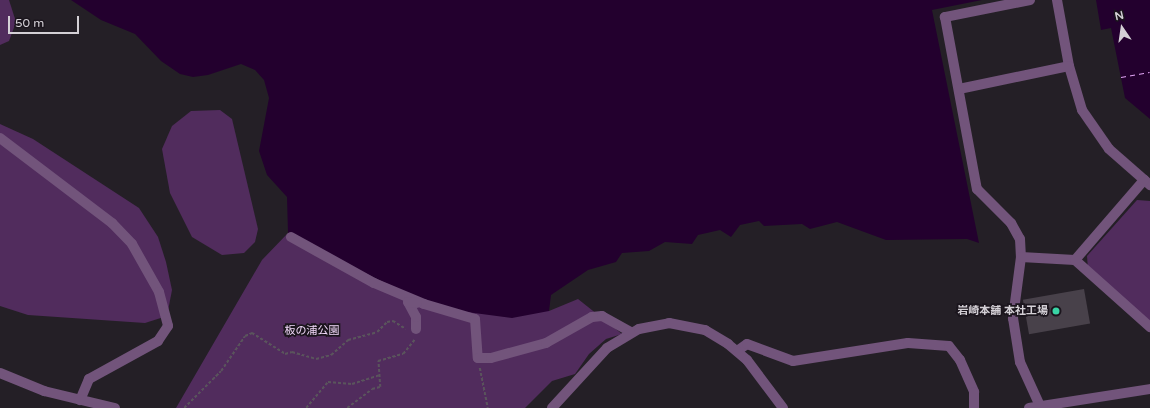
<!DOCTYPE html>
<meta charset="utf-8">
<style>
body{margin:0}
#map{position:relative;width:1150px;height:408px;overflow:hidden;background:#241f26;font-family:"Varela Round","Noto Sans JP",sans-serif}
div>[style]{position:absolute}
.green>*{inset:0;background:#512c5d}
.water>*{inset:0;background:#23002e}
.ferry>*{height:1px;margin-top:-0.5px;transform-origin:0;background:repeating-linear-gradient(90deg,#e1a4f5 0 5px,transparent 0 9px)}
.building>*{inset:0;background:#48414a;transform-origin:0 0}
.path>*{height:1.5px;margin-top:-0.75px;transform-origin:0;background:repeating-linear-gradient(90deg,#5a555c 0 3px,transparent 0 5px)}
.minor>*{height:10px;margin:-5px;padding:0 5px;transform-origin:5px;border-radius:5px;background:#72547b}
.dots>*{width:11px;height:11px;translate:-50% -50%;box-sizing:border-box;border:2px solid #1b151d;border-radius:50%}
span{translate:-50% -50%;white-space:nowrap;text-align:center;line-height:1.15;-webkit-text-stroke:3.5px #1b151d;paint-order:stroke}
.poi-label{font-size:11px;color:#d4d0d6;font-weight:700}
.right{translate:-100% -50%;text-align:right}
.park-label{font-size:11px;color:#f1d8f9}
.north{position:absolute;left:1102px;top:8px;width:40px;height:40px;-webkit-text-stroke:3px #1b151d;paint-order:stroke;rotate:347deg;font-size:11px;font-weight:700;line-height:16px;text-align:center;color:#d4d0d6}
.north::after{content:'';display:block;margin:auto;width:14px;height:18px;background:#d4d0d6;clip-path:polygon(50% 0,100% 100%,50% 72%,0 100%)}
.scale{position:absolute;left:8px;top:16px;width:71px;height:18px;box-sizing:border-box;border:2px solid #d4d0d6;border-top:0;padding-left:5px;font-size:12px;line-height:14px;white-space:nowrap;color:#d4d0d6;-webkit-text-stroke:3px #1b151d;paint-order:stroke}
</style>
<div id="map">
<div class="green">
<div style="clip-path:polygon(0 0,9px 0,16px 22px,9px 41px,0 45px)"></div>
<div style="clip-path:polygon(220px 110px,232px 119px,258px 229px,255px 242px,244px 253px,222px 255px,192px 237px,170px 193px,162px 149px,172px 126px,191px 111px)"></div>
<div style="clip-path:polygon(0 124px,33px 139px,139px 208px,158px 237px,166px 262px,172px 290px,167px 316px,145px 323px,28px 315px,0 306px)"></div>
<div style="clip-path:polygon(1137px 200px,1150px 201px,1150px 321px,1088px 269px,1087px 256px)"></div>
<div style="clip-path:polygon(288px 233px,307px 245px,384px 282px,549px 311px,578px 299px,622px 334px,606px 339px,589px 354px,575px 374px,552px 381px,525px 408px,176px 408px,262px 260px)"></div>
</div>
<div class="water">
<div style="clip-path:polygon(71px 0,982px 0,932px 10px,979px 243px,967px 239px,886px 240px,837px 222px,810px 229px,802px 224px,764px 226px,759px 221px,740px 225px,731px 237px,720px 230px,698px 235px,692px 244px,665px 242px,649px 251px,622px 253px,616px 262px,588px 270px,551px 295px,549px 311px,512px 318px,459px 311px,415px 297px,307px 245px,288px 233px,287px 197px,267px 175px,259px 151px,269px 98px,264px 80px,255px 70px,241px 64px,208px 75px,193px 77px,180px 74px,161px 61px,135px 34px,101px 20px)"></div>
<div style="clip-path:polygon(1096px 0,1150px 0,1150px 119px,1125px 98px,1111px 28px,1101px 30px)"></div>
</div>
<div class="ferry">
<div style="left:1121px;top:77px;width:29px;rotate:-10deg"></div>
</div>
<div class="building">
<div style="left:1084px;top:289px;width:35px;height:62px;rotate:80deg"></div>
</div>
<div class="path">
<div style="left:480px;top:368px;width:41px;rotate:78.7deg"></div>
<div style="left:184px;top:408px;width:52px;rotate:-45deg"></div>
<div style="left:221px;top:371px;width:42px;rotate:-55.6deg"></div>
<div style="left:245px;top:336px;width:8px;rotate:-23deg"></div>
<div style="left:252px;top:333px;width:39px;rotate:32deg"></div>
<div style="left:285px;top:354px;width:7px;rotate:-16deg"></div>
<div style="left:292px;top:352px;width:25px;rotate:16deg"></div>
<div style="left:316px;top:359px;width:16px;rotate:-15deg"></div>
<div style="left:331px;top:355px;width:23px;rotate:-41deg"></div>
<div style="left:348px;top:340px;width:30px;rotate:-15deg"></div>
<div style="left:377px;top:332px;width:14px;rotate:-45deg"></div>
<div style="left:387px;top:322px;width:6px;rotate:-9deg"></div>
<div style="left:393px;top:321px;width:15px;rotate:32deg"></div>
<div style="left:306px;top:408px;width:34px;rotate:-50deg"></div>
<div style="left:328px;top:382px;width:24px;rotate:5deg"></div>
<div style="left:352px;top:384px;width:28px;rotate:-18deg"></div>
<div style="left:347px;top:408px;width:31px;rotate:-37deg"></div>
<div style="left:372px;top:389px;width:8px;rotate:-14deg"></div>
<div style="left:380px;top:387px;width:26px;rotate:-94deg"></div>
<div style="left:378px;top:361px;width:26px;rotate:-16deg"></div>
<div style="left:403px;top:354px;width:19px;rotate:-51deg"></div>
</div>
<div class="minor">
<div style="left:1030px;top:0;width:87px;rotate:168.7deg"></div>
<div style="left:945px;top:17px;width:175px;rotate:79.5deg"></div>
<div style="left:977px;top:189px;width:48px;rotate:45deg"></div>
<div style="left:1011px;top:223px;width:18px;rotate:61deg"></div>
<div style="left:1020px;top:239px;width:18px;rotate:87deg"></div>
<div style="left:1021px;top:257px;width:62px;rotate:97.5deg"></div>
<div style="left:1013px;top:318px;width:45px;rotate:81deg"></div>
<div style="left:1020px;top:362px;width:51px;rotate:65.5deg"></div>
<div style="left:1057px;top:0;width:67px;rotate:79.7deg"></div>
<div style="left:1069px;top:66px;width:46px;rotate:73.5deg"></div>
<div style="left:1082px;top:110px;width:47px;rotate:55.3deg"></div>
<div style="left:1109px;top:149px;width:55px;rotate:41.3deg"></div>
<div style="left:959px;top:89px;width:112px;rotate:-11.8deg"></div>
<div style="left:0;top:138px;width:141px;rotate:37.2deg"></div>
<div style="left:112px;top:223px;width:29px;rotate:46deg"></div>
<div style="left:132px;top:244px;width:55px;rotate:60.6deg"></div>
<div style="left:159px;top:292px;width:35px;rotate:75deg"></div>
<div style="left:168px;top:326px;width:18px;rotate:124deg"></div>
<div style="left:158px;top:341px;width:79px;rotate:151.2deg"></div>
<div style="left:89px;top:379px;width:23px;rotate:113deg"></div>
<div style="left:291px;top:237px;width:95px;rotate:29deg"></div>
<div style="left:374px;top:283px;width:54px;rotate:22.8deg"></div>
<div style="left:424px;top:304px;width:53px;rotate:16.4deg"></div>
<div style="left:475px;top:319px;width:39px;rotate:86deg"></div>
<div style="left:478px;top:358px;width:13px"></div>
<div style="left:491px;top:358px;width:57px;rotate:-15.3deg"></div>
<div style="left:546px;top:343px;width:53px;rotate:-29.5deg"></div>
<div style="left:592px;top:317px;width:10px;rotate:-6deg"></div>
<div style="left:602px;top:316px;width:33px;rotate:29deg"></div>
<div style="left:1021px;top:257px;width:54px;rotate:3.2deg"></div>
<div style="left:1075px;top:260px;width:101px;rotate:41.8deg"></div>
<div style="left:1075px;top:260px;width:106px;rotate:-49.2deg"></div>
<div style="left:416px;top:329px;width:12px;rotate:-90deg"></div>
<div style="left:416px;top:317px;width:17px;rotate:-118deg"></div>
<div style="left:408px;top:302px;width:9px;rotate:6deg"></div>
<div style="left:737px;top:351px;width:12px;rotate:-35deg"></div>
<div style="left:747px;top:344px;width:49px;rotate:20.3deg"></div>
<div style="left:793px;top:361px;width:116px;rotate:-8.9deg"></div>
<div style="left:908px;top:343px;width:41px;rotate:4.2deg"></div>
<div style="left:949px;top:346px;width:18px;rotate:52deg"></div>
<div style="left:960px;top:360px;width:35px;rotate:66deg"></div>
<div style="left:974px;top:392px;width:16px;rotate:90deg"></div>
<div style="left:0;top:373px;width:48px;rotate:22.2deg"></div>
<div style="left:44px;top:391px;width:73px;rotate:13.5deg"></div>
<div style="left:552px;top:408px;width:81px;rotate:-47.5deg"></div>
<div style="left:607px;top:348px;width:37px;rotate:-31deg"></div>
<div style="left:639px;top:329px;width:31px;rotate:-11deg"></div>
<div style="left:669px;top:323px;width:37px;rotate:11deg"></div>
<div style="left:705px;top:330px;width:27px;rotate:31deg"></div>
<div style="left:728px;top:344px;width:25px;rotate:40deg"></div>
<div style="left:747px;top:360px;width:60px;rotate:53.1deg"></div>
<div style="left:1029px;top:408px;width:122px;rotate:-8.9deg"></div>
</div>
<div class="dots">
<div style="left:1056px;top:311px;background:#39d4a5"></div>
</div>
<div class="poi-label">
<span class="right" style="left:1048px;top:311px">岩崎本舗 本社工場</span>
</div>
<div class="park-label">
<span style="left:312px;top:331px">板の浦公園</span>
</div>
<div class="north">N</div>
<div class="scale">50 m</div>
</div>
